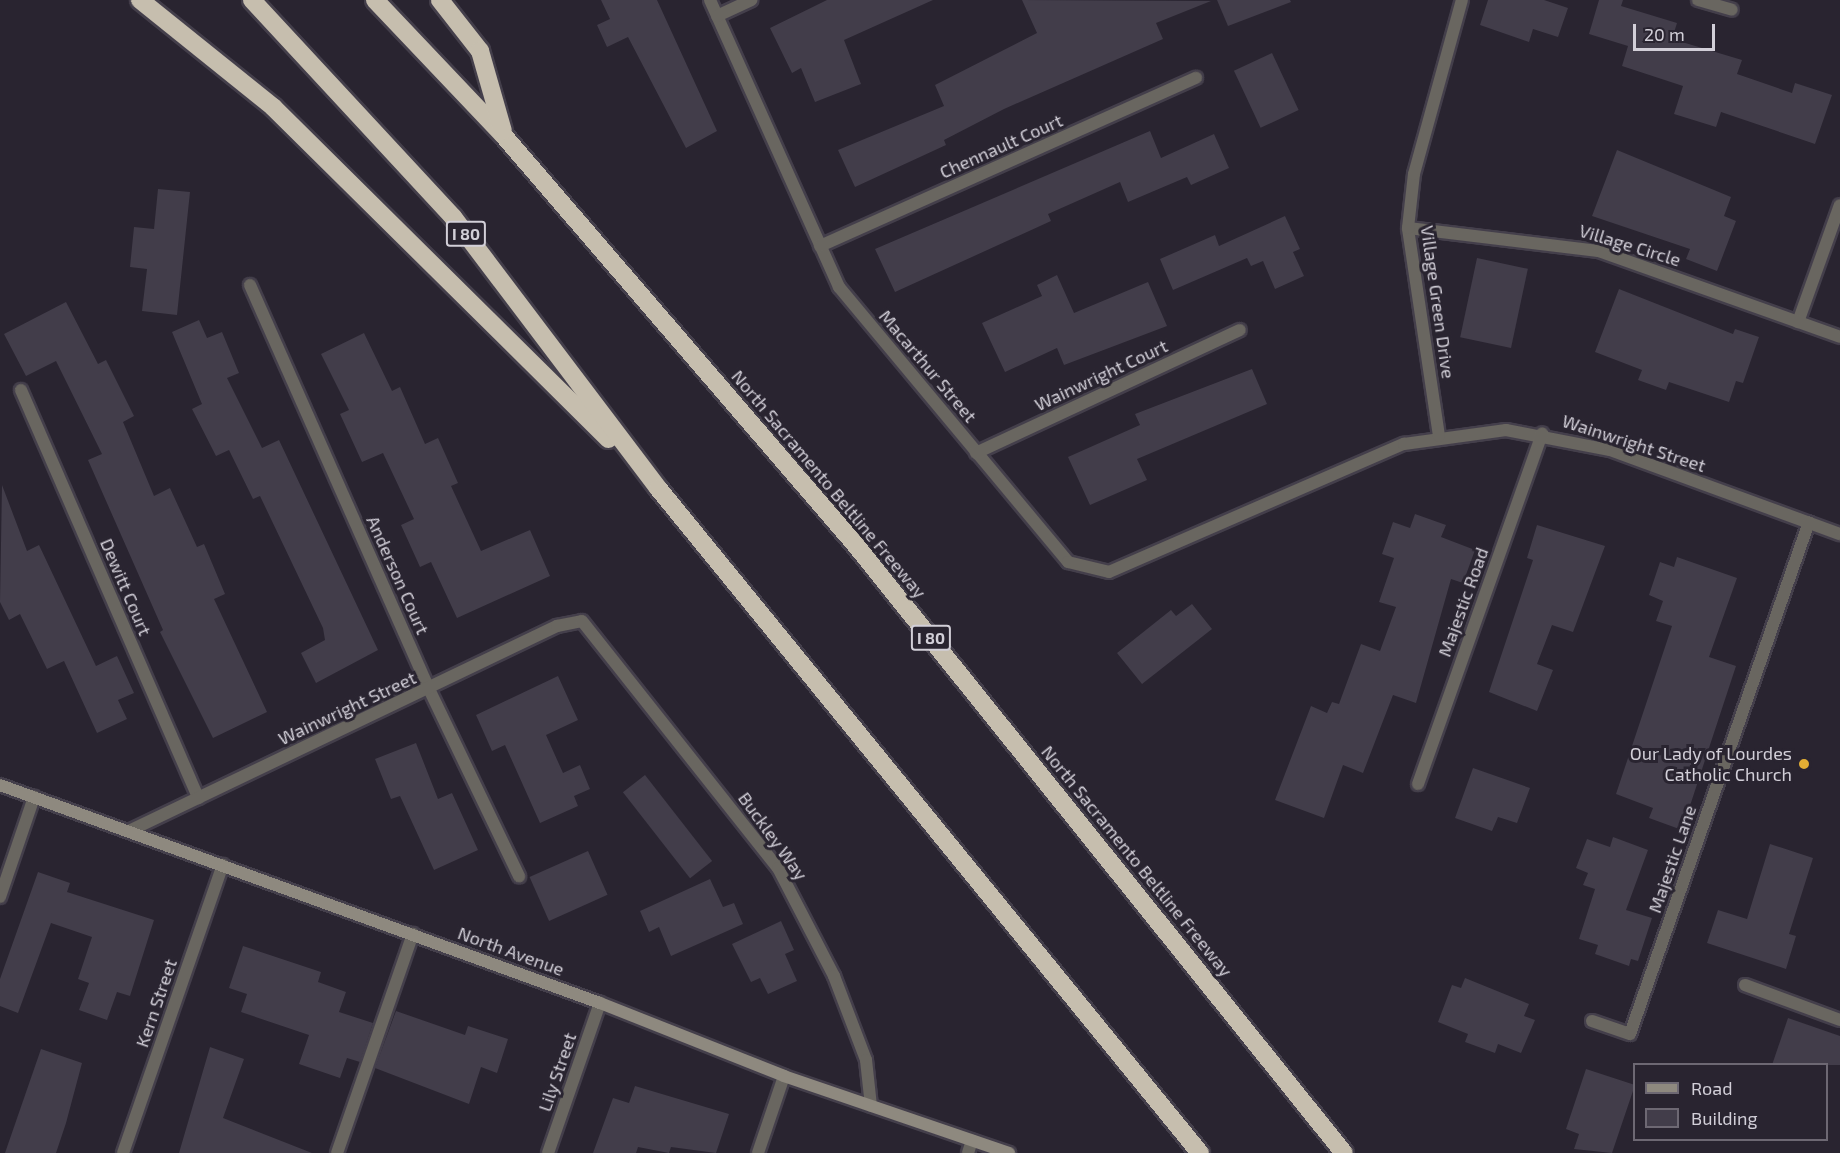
<!DOCTYPE html>
<style>
body{margin:0}
#map{position:relative;width:1840px;height:1153px;overflow:hidden;background:#292430;font-family:"Exo 2",sans-serif}
div>[style]{position:absolute}
.building>*{inset:0;background:#423d4a;transform-origin:0 0}
.roads{filter:drop-shadow(2px 0 #443f4b) drop-shadow(-2px 0 #443f4b) drop-shadow(0 2px #443f4b) drop-shadow(0 -2px #443f4b)}
.lane>*{height:12px;margin:-6px;padding:0 6px;transform-origin:6px;border-radius:6px;background:#696660}
.street>*{height:12px;margin:-6px;padding:0 6px;transform-origin:6px;border-radius:6px;background:#696660}
.secondary>*{height:12px;margin:-6px;padding:0 6px;transform-origin:6px;border-radius:6px;background:#8e897f}
.highway>*{height:18px;margin:-9px;padding:0 9px;transform-origin:9px;border-radius:9px;background:#c6beae}
.dots>*{width:16px;height:16px;translate:-50% -50%;box-sizing:border-box;border:3px solid #292430;border-radius:50%}
span{translate:-50% -50%;white-space:nowrap;text-align:center;line-height:1.15;-webkit-text-stroke:6px #292430;paint-order:stroke}
.shield-label span{padding:2px 4px;background:#292430;border:2px solid;border-radius:4px;-webkit-text-stroke-width:0}
.shield-label{font-size:16px;color:#d2cfd8;font-weight:700}
.street-label{font-size:18px;color:#d2cfd8}
.poi-label{font-size:18px;color:#d2cfd8}
.right{translate:-100% -50%;text-align:right}
.legend{position:absolute;left:1633px;top:1063px;width:195px;height:78px;box-sizing:border-box;background:#292430;border:2px solid #6d6873;margin:0;padding:8px 10px;list-style:none;font-size:18px;color:#d2cfd8}
.legend li{display:flex;align-items:center;gap:12px;height:30px}
.legend b{width:30px;border:2px solid #6d6873}
.scale{position:absolute;left:1633px;top:24px;width:82px;height:27px;box-sizing:border-box;border:3px solid #d2cfd8;border-top:0;padding-left:8px;font-size:18px;line-height:21px;white-space:nowrap;color:#d2cfd8;-webkit-text-stroke:4px #292430;paint-order:stroke}
</style>
<div id="map">
<div class="building">
<div style="clip-path:polygon(601px 0,657px 0,717px 131px,686px 148px,628px 37px,607px 47px,597px 25px,610px 19px)"></div>
<div style="clip-path:polygon(827px 0,933px 0,844px 40px,861px 84px,815px 102px,801px 68px,792px 73px,770px 28px)"></div>
<div style="clip-path:polygon(1022px 0,1211px 1px,1156px 23px,1163px 39px,1004px 109px,944px 140px,946px 145px,855px 187px,838px 150px,944px 106px,935px 85px,1037px 33px)"></div>
<div style="clip-path:polygon(1217px 0,1290px 0,1291px 2px,1228px 26px)"></div>
<div style="clip-path:polygon(1488px 0,1544px 0,1568px 8px,1558px 37px,1533px 29px,1529px 42px,1480px 25px)"></div>
<div style="clip-path:polygon(1599px 0,1623px 0,1621px 6px,1677px 23px,1672px 39px,1742px 60px,1737px 74px,1792px 93px,1795px 83px,1832px 95px,1815px 144px,1721px 112px,1716px 127px,1674px 114px,1683px 86px,1622px 66px,1628px 46px,1589px 34px)"></div>
<div style="left:1272px;top:53px;width:63px;height:42px;rotate:65deg"></div>
<div style="clip-path:polygon(1150px 131px,1161px 158px,1214px 134px,1229px 168px,1191px 185px,1187px 177px,1128px 202px,1120px 182px,1048px 214px,1051px 221px,895px 292px,875px 249px)"></div>
<div style="clip-path:polygon(1617px 150px,1731px 197px,1724px 216px,1736px 221px,1717px 271px,1686px 259px,1690px 249px,1592px 216px)"></div>
<div style="clip-path:polygon(158px 189px,190px 192px,177px 315px,142px 311px,147px 269px,130px 267px,134px 227px,154px 229px)"></div>
<div style="clip-path:polygon(1285px 216px,1300px 249px,1293px 252px,1304px 276px,1275px 289px,1263px 261px,1251px 266px,1247px 258px,1173px 290px,1160px 259px,1215px 235px,1219px 246px)"></div>
<div style="left:1477px;top:258px;width:52px;height:81px;rotate:12deg"></div>
<div style="clip-path:polygon(1057px 275px,1074px 313px,1148px 282px,1167px 326px,1064px 365px,1057px 348px,1005px 372px,982px 323px,1042px 296px,1037px 285px)"></div>
<div style="clip-path:polygon(1619px 289px,1733px 334px,1735px 329px,1759px 337px,1743px 383px,1736px 381px,1729px 402px,1669px 382px,1666px 390px,1638px 380px,1642px 370px,1595px 352px)"></div>
<div style="clip-path:polygon(66px 302px,98px 364px,106px 360px,134px 416px,123px 422px,154px 496px,170px 488px,197px 547px,204px 544px,225px 594px,214px 599px,267px 712px,213px 738px,160px 632px,163px 630px,88px 460px,102px 454px,56px 361px,26px 376px,4px 334px)"></div>
<div style="clip-path:polygon(199px 320px,207px 338px,222px 332px,239px 373px,227px 378px,262px 448px,279px 440px,378px 650px,316px 683px,301px 653px,325px 640px,323px 628px,260px 496px,253px 499px,229px 450px,216px 456px,192px 409px,202px 404px,172px 332px)"></div>
<div style="clip-path:polygon(364px 333px,392px 391px,400px 387px,425px 444px,438px 438px,458px 483px,451px 486px,481px 551px,530px 530px,550px 576px,457px 618px,431px 562px,420px 567px,401px 525px,414px 519px,383px 453px,362px 462px,340px 414px,349px 410px,321px 354px)"></div>
<div style="clip-path:polygon(1252px 369px,1267px 404px,1137px 459px,1147px 480px,1090px 505px,1068px 457px,1140px 425px,1135px 414px)"></div>
<div style="clip-path:polygon(2px 485px,27px 551px,39px 545px,96px 666px,117px 656px,134px 693px,118px 700px,127px 719px,97px 733px,64px 661px,47px 669px,20px 614px,9px 620px,0 602px)"></div>
<div style="clip-path:polygon(1415px 514px,1446px 525px,1441px 537px,1475px 550px,1463px 583px,1451px 579px,1416px 703px,1393px 695px,1363px 773px,1343px 765px,1324px 818px,1275px 800px,1311px 706px,1327px 713px,1332px 702px,1339px 704px,1361px 644px,1380px 651px,1396px 607px,1379px 602px,1394px 558px,1382px 554px,1393px 522px,1410px 528px)"></div>
<div style="clip-path:polygon(1537px 525px,1605px 546px,1573px 632px,1552px 625px,1537px 664px,1553px 670px,1537px 711px,1489px 692px,1533px 560px,1527px 558px)"></div>
<div style="clip-path:polygon(1677px 557px,1737px 578px,1709px 657px,1736px 666px,1682px 830px,1649px 818px,1653px 808px,1616px 794px,1672px 626px,1656px 621px,1663px 601px,1649px 595px,1660px 562px,1674px 567px)"></div>
<div style="clip-path:polygon(1192px 604px,1212px 629px,1142px 684px,1117px 653px,1171px 610px,1176px 616px)"></div>
<div style="clip-path:polygon(558px 676px,578px 720px,546px 735px,563px 773px,580px 765px,590px 789px,574px 796px,578px 806px,540px 823px,505px 745px,492px 751px,476px 715px)"></div>
<div style="clip-path:polygon(416px 743px,438px 799px,452px 793px,478px 850px,434px 870px,400px 796px,391px 799px,375px 759px)"></div>
<div style="clip-path:polygon(1473px 768px,1530px 788px,1517px 823px,1498px 817px,1492px 831px,1455px 818px)"></div>
<div style="left:645px;top:775px;width:109px;height:28px;rotate:52deg"></div>
<div style="clip-path:polygon(1613px 837px,1648px 850px,1626px 910px,1652px 918px,1638px 961px,1631px 959px,1629px 966px,1595px 954px,1598px 945px,1579px 939px,1595px 889px,1583px 885px,1588px 873px,1576px 868px,1587px 839px,1610px 847px)"></div>
<div style="clip-path:polygon(1770px 844px,1813px 858px,1789px 934px,1796px 936px,1786px 969px,1707px 943px,1718px 910px,1747px 919px)"></div>
<div style="left:588px;top:851px;width:48px;height:64px;rotate:66deg"></div>
<div style="clip-path:polygon(38px 872px,70px 883px,67px 892px,154px 920px,130px 996px,117px 992px,107px 1020px,79px 1010px,89px 983px,78px 979px,92px 937px,51px 923px,18px 1013px,0 1006px,0 979px)"></div>
<div style="clip-path:polygon(710px 879px,723px 907px,734px 903px,743px 924px,671px 956px,659px 927px,649px 932px,640px 911px)"></div>
<div style="clip-path:polygon(781px 921px,794px 950px,785px 954px,797px 981px,768px 994px,760px 978px,751px 982px,732px 944px)"></div>
<div style="clip-path:polygon(243px 946px,321px 972px,318px 982px,346px 992px,339px 1012px,373px 1023px,360px 1062px,347px 1058px,340px 1078px,299px 1064px,309px 1035px,241px 1012px,247px 994px,229px 988px)"></div>
<div style="clip-path:polygon(1465px 978px,1529px 1004px,1524px 1016px,1535px 1020px,1521px 1053px,1498px 1044px,1495px 1053px,1465px 1042px,1468px 1034px,1438px 1022px,1452px 985px,1461px 988px)"></div>
<div style="clip-path:polygon(396px 1011px,465px 1035px,468px 1026px,508px 1039px,497px 1073px,481px 1067px,469px 1104px,375px 1068px)"></div>
<div style="clip-path:polygon(1788px 1018px,1840px 1036px,1840px 1065px,1772px 1065px)"></div>
<div style="clip-path:polygon(210px 1047px,244px 1059px,223px 1118px,312px 1153px,179px 1153px)"></div>
<div style="clip-path:polygon(41px 1049px,82px 1063px,66px 1123px,56px 1153px,5px 1153px)"></div>
<div style="clip-path:polygon(1586px 1069px,1635px 1085px,1612px 1153px,1574px 1149px,1579px 1134px,1566px 1129px)"></div>
<div style="clip-path:polygon(635px 1086px,729px 1114px,716px 1153px,671px 1147px,669px 1153px,638px 1147px,636px 1153px,593px 1153px,613px 1098px,629px 1103px)"></div>
</div>
<div class="roads">
<div class="lane">
<div style="left:1798px;top:322px;width:124px;rotate:-70.3deg"></div>
<div style="left:0;top:897px;width:106px;rotate:-71.2deg"></div>
<div style="left:1745px;top:985px;width:101px;rotate:20.2deg"></div>
<div style="left:337px;top:1153px;width:232px;rotate:-70.9deg"></div>
<div style="left:758px;top:1153px;width:81px;rotate:-71.3deg"></div>
</div>
<div class="street">
<div style="left:710px;top:0;width:315px;rotate:65.8deg"></div>
<div style="left:839px;top:287px;width:358px;rotate:50.2deg"></div>
<div style="left:1068px;top:562px;width:42px;rotate:13.7deg"></div>
<div style="left:1109px;top:572px;width:322px;rotate:-23.5deg"></div>
<div style="left:1404px;top:444px;width:103px;rotate:-7.8deg"></div>
<div style="left:1506px;top:430px;width:106px;rotate:10.9deg"></div>
<div style="left:1610px;top:450px;width:245px;rotate:20.1deg"></div>
<div style="left:1698px;top:0;width:35px;rotate:16deg"></div>
<div style="left:717px;top:16px;width:38px;rotate:-25deg"></div>
<div style="left:1408px;top:228px;width:192px;rotate:6.9deg"></div>
<div style="left:1599px;top:251px;width:256px;rotate:19.6deg"></div>
<div style="left:820px;top:246px;width:412px;rotate:-24.1deg"></div>
<div style="left:250px;top:285px;width:442px;rotate:66.1deg"></div>
<div style="left:429px;top:689px;width:208px;rotate:64.3deg"></div>
<div style="left:21px;top:390px;width:445px;rotate:66.5deg"></div>
<div style="left:1439px;top:436px;width:210px;rotate:-98.5deg"></div>
<div style="left:1408px;top:228px;width:54px;rotate:-83.7deg"></div>
<div style="left:1414px;top:174px;width:180px;rotate:-74.6deg"></div>
<div style="left:976px;top:453px;width:291px;rotate:-25deg"></div>
<div style="left:1418px;top:784px;width:372px;rotate:-70.5deg"></div>
<div style="left:129px;top:831px;width:475px;rotate:-25.6deg"></div>
<div style="left:557px;top:626px;width:25px;rotate:-11deg"></div>
<div style="left:582px;top:621px;width:315px;rotate:51.6deg"></div>
<div style="left:778px;top:868px;width:122px;rotate:62.6deg"></div>
<div style="left:834px;top:976px;width:90px;rotate:69.1deg"></div>
<div style="left:866px;top:1060px;width:46px;rotate:83.8deg"></div>
<div style="left:1592px;top:1021px;width:40px;rotate:18.9deg"></div>
<div style="left:1630px;top:1034px;width:542px;rotate:-70.73deg"></div>
<div style="left:123px;top:1153px;width:305px;rotate:-70.9deg"></div>
<div style="left:548px;top:1153px;width:159px;rotate:-70.9deg"></div>
<div style="left:968px;top:1153px;width:13px;rotate:-72deg"></div>
</div>
<div class="secondary">
<div style="left:0;top:785px;width:638px;rotate:19.97deg"></div>
<div style="left:600px;top:1003px;width:198px;rotate:21.6deg"></div>
<div style="left:784px;top:1076px;width:238px;rotate:18.9deg"></div>
</div>
<div class="highway">
<div style="left:140px;top:0;width:171px;rotate:38.8deg"></div>
<div style="left:273px;top:107px;width:472px;rotate:44.7deg"></div>
<div style="left:252px;top:0;width:296px;rotate:47.2deg"></div>
<div style="left:453px;top:217px;width:340px;rotate:52.9deg"></div>
<div style="left:658px;top:488px;width:858px;rotate:50.82deg"></div>
<div style="left:375px;top:0;width:187px;rotate:46.5deg"></div>
<div style="left:504px;top:136px;width:537px;rotate:49.31deg"></div>
<div style="left:854px;top:543px;width:782px;rotate:51.23deg"></div>
<div style="left:440px;top:0;width:65px;rotate:51.9deg"></div>
<div style="left:480px;top:51px;width:83px;rotate:74deg"></div>
</div>
</div>
<div class="dots">
<div style="left:1804px;top:764px;background:#e3ae34"></div>
</div>
<div class="shield-label">
<span style="left:466px;top:234px">I 80</span>
<span style="left:931px;top:638px">I 80</span>
</div>
<div class="street-label">
<span style="left:1001px;top:146px;rotate:-24deg">Chennault Court</span>
<span style="left:1630px;top:245px;rotate:17deg">Village Circle</span>
<span style="left:1438px;top:302px;rotate:82deg">Village Green Drive</span>
<span style="left:928px;top:366px;rotate:50deg">Macarthur Street</span>
<span style="left:1101px;top:375px;rotate:-25deg">Wainwright Court</span>
<span style="left:1634px;top:443px;rotate:18deg">Wainwright Street</span>
<span style="left:829px;top:484px;rotate:50deg">North Sacramento Beltline Freeway</span>
<span style="left:398px;top:575px;rotate:66deg">Anderson Court</span>
<span style="left:126px;top:587px;rotate:67deg">Dewitt Court</span>
<span style="left:1463px;top:602px;rotate:-70deg">Majestic Road</span>
<span style="left:347px;top:708px;rotate:-25deg">Wainwright Street</span>
<span style="left:773px;top:836px;rotate:54deg">Buckley Way</span>
<span style="left:1672px;top:859px;rotate:-71deg">Majestic Lane</span>
<span style="left:1137px;top:861px;rotate:51deg">North Sacramento Beltline Freeway</span>
<span style="left:511px;top:951px;rotate:20deg">North Avenue</span>
<span style="left:156px;top:1003px;rotate:-71deg">Kern Street</span>
<span style="left:557px;top:1072px;rotate:-71deg">Lily Street</span>
</div>
<div class="poi-label">
<span class="right" style="left:1792px;top:764px">Our Lady of Lourdes<br>Catholic Church</span>
</div>
<ul class="legend">
<li><b style="height:8px;background:#8e897f"></b>Road</li>
<li><b style="height:16px;background:#423d4a"></b>Building</li>
</ul>
<div class="scale">20 m</div>
</div>
